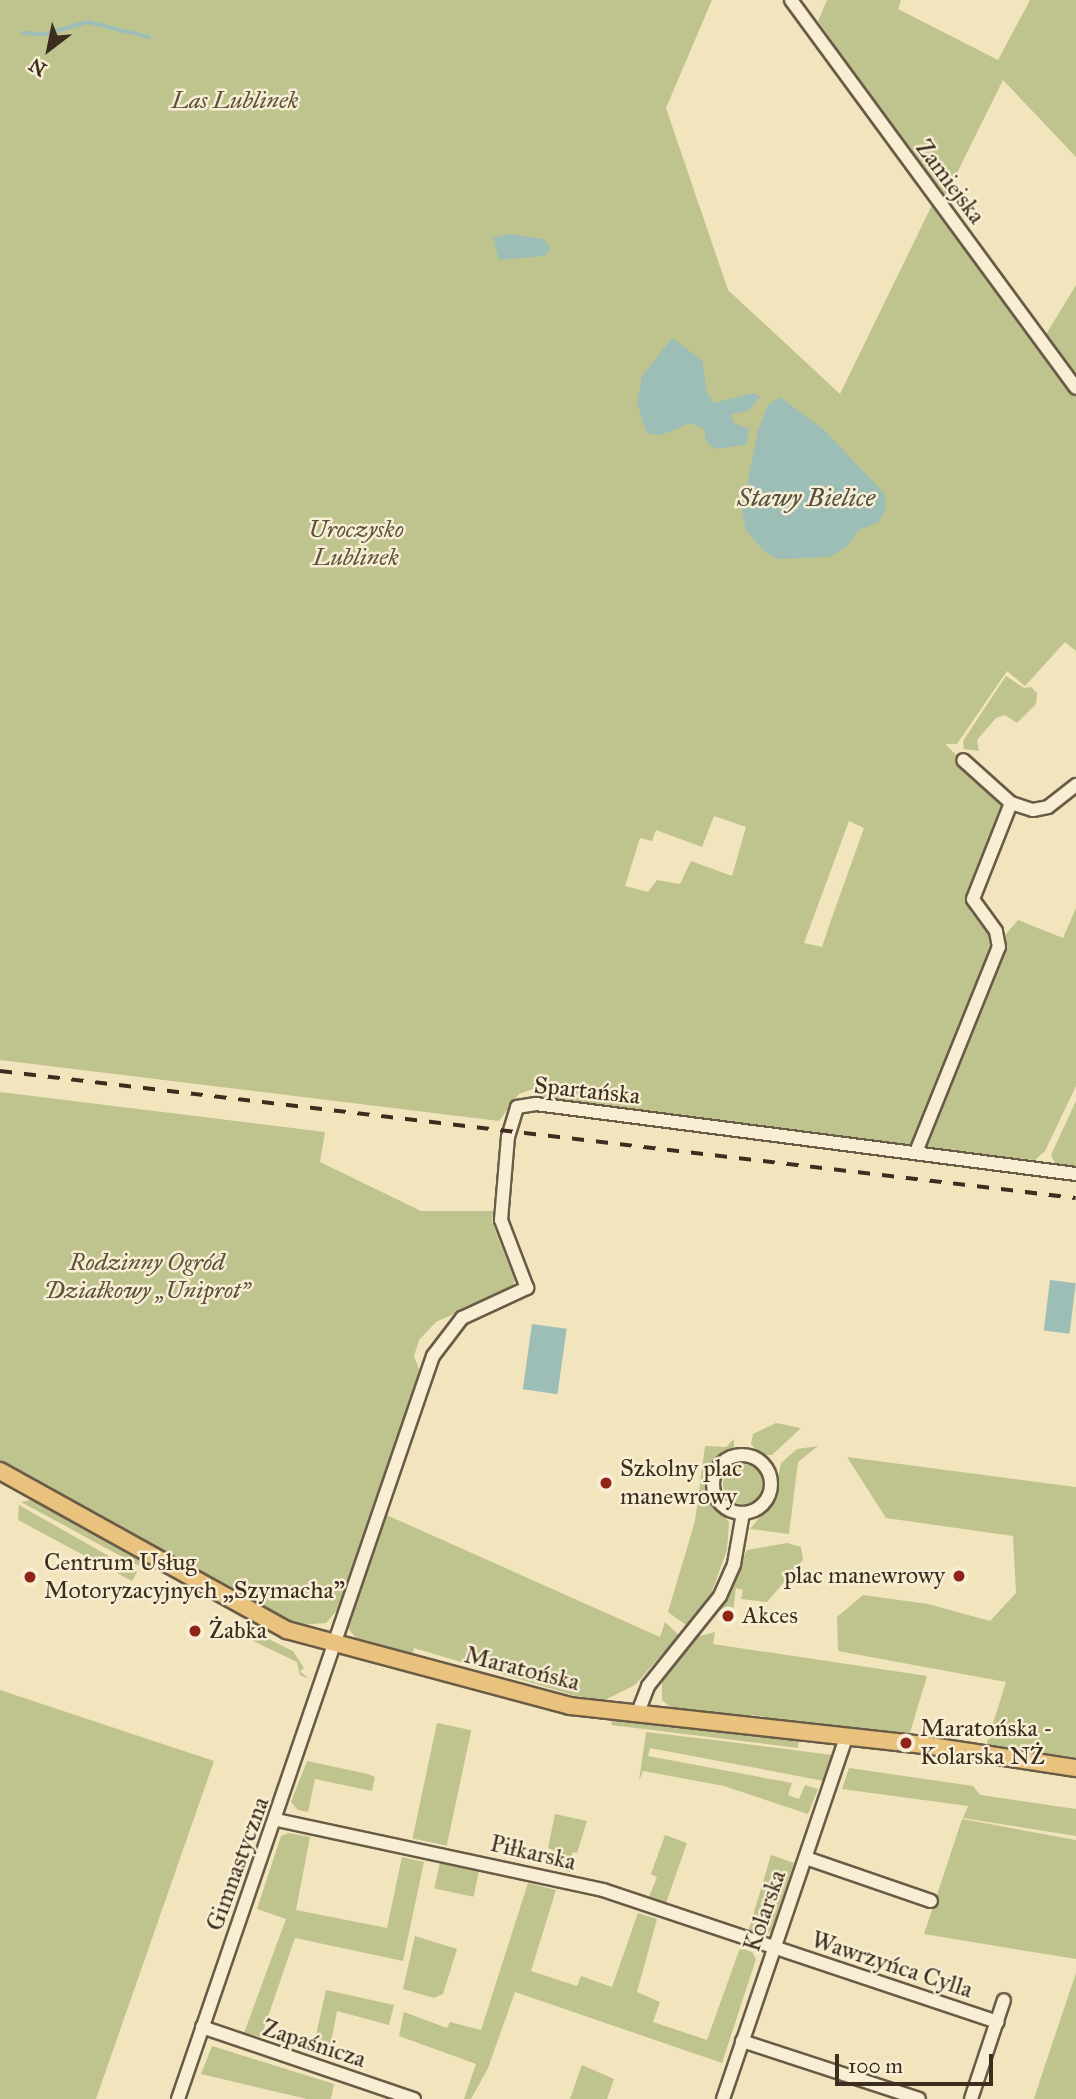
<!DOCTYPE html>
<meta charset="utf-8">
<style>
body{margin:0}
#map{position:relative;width:1076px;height:2099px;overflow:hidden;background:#f2e5bd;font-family:"IM FELL Great Primer",serif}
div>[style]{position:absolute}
.green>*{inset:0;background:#bfc38e;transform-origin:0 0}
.round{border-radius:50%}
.water>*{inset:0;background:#9cbeb7;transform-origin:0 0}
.stream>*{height:3.5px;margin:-1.75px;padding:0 1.75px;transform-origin:1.75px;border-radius:1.75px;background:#9cbeb7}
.roads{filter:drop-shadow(2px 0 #6a5b46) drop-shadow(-2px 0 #6a5b46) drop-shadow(0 2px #6a5b46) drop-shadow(0 -2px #6a5b46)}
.minor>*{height:12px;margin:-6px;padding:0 6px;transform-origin:6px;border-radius:6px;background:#f7eed4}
.minor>.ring{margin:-6px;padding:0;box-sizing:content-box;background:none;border:12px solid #f7eed4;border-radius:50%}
.major>*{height:16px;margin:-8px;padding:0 8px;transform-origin:8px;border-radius:8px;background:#e9c27e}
.rail>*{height:3.5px;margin-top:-1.75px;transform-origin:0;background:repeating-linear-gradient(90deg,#3d2d1e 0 12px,transparent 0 24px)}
.dots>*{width:19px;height:19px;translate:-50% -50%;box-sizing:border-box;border:4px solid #f7eed4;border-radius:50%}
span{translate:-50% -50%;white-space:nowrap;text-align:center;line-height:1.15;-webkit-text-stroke:5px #f7eed4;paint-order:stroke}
.park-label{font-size:24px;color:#5e523a;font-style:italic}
.street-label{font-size:24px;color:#3d2d1e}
.poi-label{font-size:24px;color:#3d2d1e}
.left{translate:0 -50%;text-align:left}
.right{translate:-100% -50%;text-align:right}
.water-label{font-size:26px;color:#555144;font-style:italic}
.north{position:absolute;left:14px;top:14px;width:70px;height:70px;-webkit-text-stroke:5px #f7eed4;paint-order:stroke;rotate:212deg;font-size:19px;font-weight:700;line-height:28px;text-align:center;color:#3d2d1e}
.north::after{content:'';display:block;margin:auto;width:24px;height:32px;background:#3d2d1e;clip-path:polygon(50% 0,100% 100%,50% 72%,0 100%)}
.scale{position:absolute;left:835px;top:2054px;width:158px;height:32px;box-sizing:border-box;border:4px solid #3d2d1e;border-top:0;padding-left:9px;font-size:21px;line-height:24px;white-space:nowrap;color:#3d2d1e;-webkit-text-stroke:5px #f7eed4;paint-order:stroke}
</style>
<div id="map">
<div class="green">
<div style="clip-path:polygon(evenodd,0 0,712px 0,666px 108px,728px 290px,840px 394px,932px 205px,1032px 338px,1045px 336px,1076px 285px,1076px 651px,1065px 642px,1025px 686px,1007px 671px,957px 744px,945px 744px,997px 795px,1003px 809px,970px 901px,970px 911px,1002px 948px,1006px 934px,1018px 920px,1063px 938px,1076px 908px,1076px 1086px,1045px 1151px,1035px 1160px,923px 1149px,949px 1055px,919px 1136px,909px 1146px,899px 1146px,535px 1099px,533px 1089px,519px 1094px,499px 1121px,0 1060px,0 0,714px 816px,746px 827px,732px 876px,691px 861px,680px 884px,657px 880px,648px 892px,625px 886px,640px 838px,652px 841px,656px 830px,702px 847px,714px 816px,0 0,849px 821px,864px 828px,830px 923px,822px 947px,804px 943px,849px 821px)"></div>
<div style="clip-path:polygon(827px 0,901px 0,898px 9px,998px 60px,1030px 0,1076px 0,1076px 157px,1003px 80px,943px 201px,818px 21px)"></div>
<div style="clip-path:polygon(1006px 676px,1024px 688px,1031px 687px,1037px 693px,1036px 704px,1017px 723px,1005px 715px,996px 718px,977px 740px,979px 751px,964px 749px,963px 741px)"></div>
<div style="clip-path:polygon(0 1092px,325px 1132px,320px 1162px,421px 1211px,493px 1211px,492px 1222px,515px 1281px,511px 1288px,436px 1322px,419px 1340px,414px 1356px,419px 1369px,413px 1394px,339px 1608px,326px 1623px,297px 1625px,223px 1588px,0 1463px)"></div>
<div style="clip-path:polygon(1076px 1101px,1076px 1170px,1057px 1168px,1051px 1155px)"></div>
<div style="clip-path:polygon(776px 1423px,801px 1428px,772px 1455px,760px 1455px,751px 1444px,753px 1434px)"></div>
<div style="clip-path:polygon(734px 1439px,734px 1447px,716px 1462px,708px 1482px,713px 1502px,729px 1522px,727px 1550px,711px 1594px,686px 1625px,668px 1612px,695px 1521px,705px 1446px,726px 1447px)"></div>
<div style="clip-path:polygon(818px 1446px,798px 1462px,789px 1534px,750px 1529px,773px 1502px,781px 1463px,797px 1449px)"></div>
<div style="clip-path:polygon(847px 1457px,1076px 1487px,1076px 1757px,986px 1746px,1006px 1682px,838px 1651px,837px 1617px,863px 1595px,928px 1604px,990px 1621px,1016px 1593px,1013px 1536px,886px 1518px)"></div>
<div class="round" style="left:723px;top:1464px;width:40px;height:40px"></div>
<div style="clip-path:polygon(36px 1499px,141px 1559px,139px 1566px,21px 1502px)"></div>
<div style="clip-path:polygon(19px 1505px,137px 1572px,132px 1581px,18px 1520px)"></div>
<div style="clip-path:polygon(382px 1513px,660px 1637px,665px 1622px,679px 1635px,635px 1685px,605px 1700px,576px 1696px,414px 1648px,412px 1656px,358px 1641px,345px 1624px)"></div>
<div style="clip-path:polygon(787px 1543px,801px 1547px,803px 1560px,767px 1602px,741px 1599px,743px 1590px,736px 1588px,733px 1612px,719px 1610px,747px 1550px)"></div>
<div style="clip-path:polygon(240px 1625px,293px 1651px,304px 1668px,300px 1671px,309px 1679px,300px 1675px,297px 1662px,236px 1633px)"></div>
<div style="clip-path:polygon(715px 1632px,713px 1644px,927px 1676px,909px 1736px,807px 1726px,761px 1716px,745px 1715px,744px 1720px,676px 1712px,662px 1700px,662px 1680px,696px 1637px)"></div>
<div style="clip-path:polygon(0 1690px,214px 1761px,96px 2099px,0 2099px)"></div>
<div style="clip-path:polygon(612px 1720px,799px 1739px,798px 1748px,611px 1725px)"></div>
<div style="left:437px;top:1723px;width:35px;height:118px;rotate:12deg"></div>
<div style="clip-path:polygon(646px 1732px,714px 1740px,832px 1755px,824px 1781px,650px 1748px,648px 1756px,792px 1783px,788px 1795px,799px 1799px,805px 1785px,818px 1789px,808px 1814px,724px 1786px,643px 1771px,639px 1781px)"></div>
<div style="clip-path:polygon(307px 1761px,368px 1774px,375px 1777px,372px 1791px,315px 1779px,308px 1812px,298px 1810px,291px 1802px)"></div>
<div style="clip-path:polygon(849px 1768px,973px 1786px,980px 1795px,1076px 1809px,1076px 1836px,963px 1818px,968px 1806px,842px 1789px)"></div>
<div style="clip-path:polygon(555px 1814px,587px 1821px,577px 1853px,573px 1852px,570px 1862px,570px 1872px,550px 1866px,555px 1851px,548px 1848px)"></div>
<div style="clip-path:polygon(962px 1819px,1076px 1840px,1076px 1959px,924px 1934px)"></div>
<div style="clip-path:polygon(289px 1833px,310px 1837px,296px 1910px,387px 1928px,402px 1857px,424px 1862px,403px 1961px,295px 1938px,261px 2037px,244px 2033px,286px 1919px,257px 1909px,281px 1836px)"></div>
<div style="clip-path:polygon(665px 1835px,687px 1843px,666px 1903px,649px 1897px,657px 1877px,651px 1874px)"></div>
<div style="clip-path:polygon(771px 1855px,794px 1863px,771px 1932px,762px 1937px,748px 1932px)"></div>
<div style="left:440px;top:1862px;width:40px;height:27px;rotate:12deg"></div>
<div style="clip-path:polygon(528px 1883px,556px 1890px,531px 1971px,577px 1986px,581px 1976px,612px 1987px,638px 1913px,657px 1919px,637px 1992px,660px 2002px,653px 2022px,707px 2040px,740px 1948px,752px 1952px,756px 1959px,722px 2063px,515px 1992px,488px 2068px,471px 2099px,464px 2099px,476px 2064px,399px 2036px,404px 2012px,447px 2028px,450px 2022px,481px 2030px)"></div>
<div style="clip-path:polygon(415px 1936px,457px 1949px,443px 1994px,434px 1998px,403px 1989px)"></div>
<div style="clip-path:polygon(1076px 1973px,1076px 2099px,1034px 2099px,1040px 2080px)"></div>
<div style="clip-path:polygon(326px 1990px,394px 2005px,389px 2025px,337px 2011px,328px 2057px,312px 2053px)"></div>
<div style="clip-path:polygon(212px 2046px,334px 2084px,331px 2099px,307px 2099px,201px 2074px)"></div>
<div style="clip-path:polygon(582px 2065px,614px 2079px,607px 2099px,570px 2099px)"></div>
</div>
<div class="water">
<div style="clip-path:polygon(509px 234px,544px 239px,550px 249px,544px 256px,499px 260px,493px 238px)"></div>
<div style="clip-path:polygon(672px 338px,702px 360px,707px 393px,714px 403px,753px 393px,760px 397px,748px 411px,731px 414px,734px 423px,749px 429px,746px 445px,714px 449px,706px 441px,704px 429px,691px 423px,661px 435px,649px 434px,645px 429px,637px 403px,642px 376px)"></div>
<div style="clip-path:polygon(780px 397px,824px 430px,884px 493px,886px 508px,879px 522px,859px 530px,848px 546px,829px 557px,778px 559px,766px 553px,746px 531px,742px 510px,758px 430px,768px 405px)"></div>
<div style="left:1050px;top:1280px;width:26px;height:51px;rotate:7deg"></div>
<div style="left:532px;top:1324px;width:35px;height:66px;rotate:8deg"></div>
</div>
<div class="stream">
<div style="left:23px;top:33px;width:22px;rotate:3deg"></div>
<div style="left:45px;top:34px;width:45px;rotate:-15.6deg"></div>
<div style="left:88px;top:22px;width:63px;rotate:13.8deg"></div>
</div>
<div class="roads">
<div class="minor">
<div style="left:791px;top:0;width:481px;rotate:53.7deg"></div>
<div style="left:1011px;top:803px;width:23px;rotate:18deg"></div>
<div style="left:1033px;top:810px;width:15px;rotate:-11deg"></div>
<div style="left:1048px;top:807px;width:36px;rotate:-38deg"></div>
<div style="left:916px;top:1152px;width:221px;rotate:-68deg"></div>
<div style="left:999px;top:947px;width:16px;rotate:-101deg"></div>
<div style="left:996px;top:931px;width:39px;rotate:-126deg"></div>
<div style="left:973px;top:899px;width:103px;rotate:-68.4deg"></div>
<div style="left:1011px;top:803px;width:64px;rotate:-138.1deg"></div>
<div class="ring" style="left:713px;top:1455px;width:46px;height:46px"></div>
<div style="left:637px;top:1715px;width:31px;rotate:-69deg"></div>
<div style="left:648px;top:1686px;width:115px;rotate:-51.3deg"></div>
<div style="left:720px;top:1596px;width:35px;rotate:-66deg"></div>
<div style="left:734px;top:1564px;width:52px;rotate:-80deg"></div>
<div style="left:277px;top:1820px;width:333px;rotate:12.1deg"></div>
<div style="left:603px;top:1890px;width:416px;rotate:18.5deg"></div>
<div style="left:806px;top:1858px;width:132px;rotate:19deg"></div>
<div style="left:202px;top:2027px;width:224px;rotate:18.8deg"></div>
<div style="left:742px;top:2041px;width:186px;rotate:18.1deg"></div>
<div style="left:178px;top:2099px;width:786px;rotate:-71.06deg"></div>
<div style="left:433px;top:1356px;width:48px;rotate:-52.7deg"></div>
<div style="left:462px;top:1318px;width:72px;rotate:-24.8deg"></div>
<div style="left:527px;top:1288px;width:73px;rotate:-110.9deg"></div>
<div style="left:501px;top:1220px;width:83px;rotate:-85.2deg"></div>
<div style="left:508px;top:1137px;width:31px;rotate:-73deg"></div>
<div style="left:517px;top:1107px;width:19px;rotate:-9deg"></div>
<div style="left:536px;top:1104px;width:545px;rotate:7.39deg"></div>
<div style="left:723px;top:2099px;width:382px;rotate:-71.2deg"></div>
<div style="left:971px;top:2099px;width:104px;rotate:-71.6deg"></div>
</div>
<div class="major">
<div style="left:0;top:1471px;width:328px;rotate:29deg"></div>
<div style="left:287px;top:1630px;width:293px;rotate:15deg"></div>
<div style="left:570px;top:1706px;width:364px;rotate:6.3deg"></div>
<div style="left:932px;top:1746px;width:146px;rotate:8.7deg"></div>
</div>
</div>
<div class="rail">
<div style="left:0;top:1071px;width:1083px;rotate:6.73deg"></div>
</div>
<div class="dots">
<div style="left:606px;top:1483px;background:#8f2418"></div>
<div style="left:959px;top:1576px;background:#8f2418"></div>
<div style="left:30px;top:1577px;background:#8f2418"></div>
<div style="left:728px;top:1616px;background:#8f2418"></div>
<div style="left:195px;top:1631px;background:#8f2418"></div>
<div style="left:906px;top:1743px;background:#8f2418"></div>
</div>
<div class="park-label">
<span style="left:235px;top:101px">Las Lublinek</span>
<span style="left:356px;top:544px">Uroczysko<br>Lublinek</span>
<span style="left:147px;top:1277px">Rodzinny Ogród<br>Działkowy „Uniprot”</span>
</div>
<div class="street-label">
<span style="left:950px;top:182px;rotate:53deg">Zamiejska</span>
<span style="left:587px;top:1091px;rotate:6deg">Spartańska</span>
<span style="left:522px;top:1669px;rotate:14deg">Maratońska</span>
<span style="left:533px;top:1853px;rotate:13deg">Piłkarska</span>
<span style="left:238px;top:1864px;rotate:-70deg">Gimnastyczna</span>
<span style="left:765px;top:1911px;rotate:-71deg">Kolarska</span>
<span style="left:892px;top:1965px;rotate:18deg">Wawrzyńca Cylla</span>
<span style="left:314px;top:2044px;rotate:18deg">Zapaśnicza</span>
</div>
<div class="poi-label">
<span class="left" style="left:620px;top:1483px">Szkolny plac<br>manewrowy</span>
<span class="left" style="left:44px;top:1577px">Centrum Usług<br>Motoryzacyjnych „Szymacha”</span>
<span class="right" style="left:945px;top:1576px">plac manewrowy</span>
<span class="left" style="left:742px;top:1616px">Akces</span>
<span class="left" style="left:209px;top:1631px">Żabka</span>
<span class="left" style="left:920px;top:1743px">Maratońska -<br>Kolarska NŻ</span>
</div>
<div class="water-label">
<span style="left:806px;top:498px">Stawy Bielice</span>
</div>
<div class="north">N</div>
<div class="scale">100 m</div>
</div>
